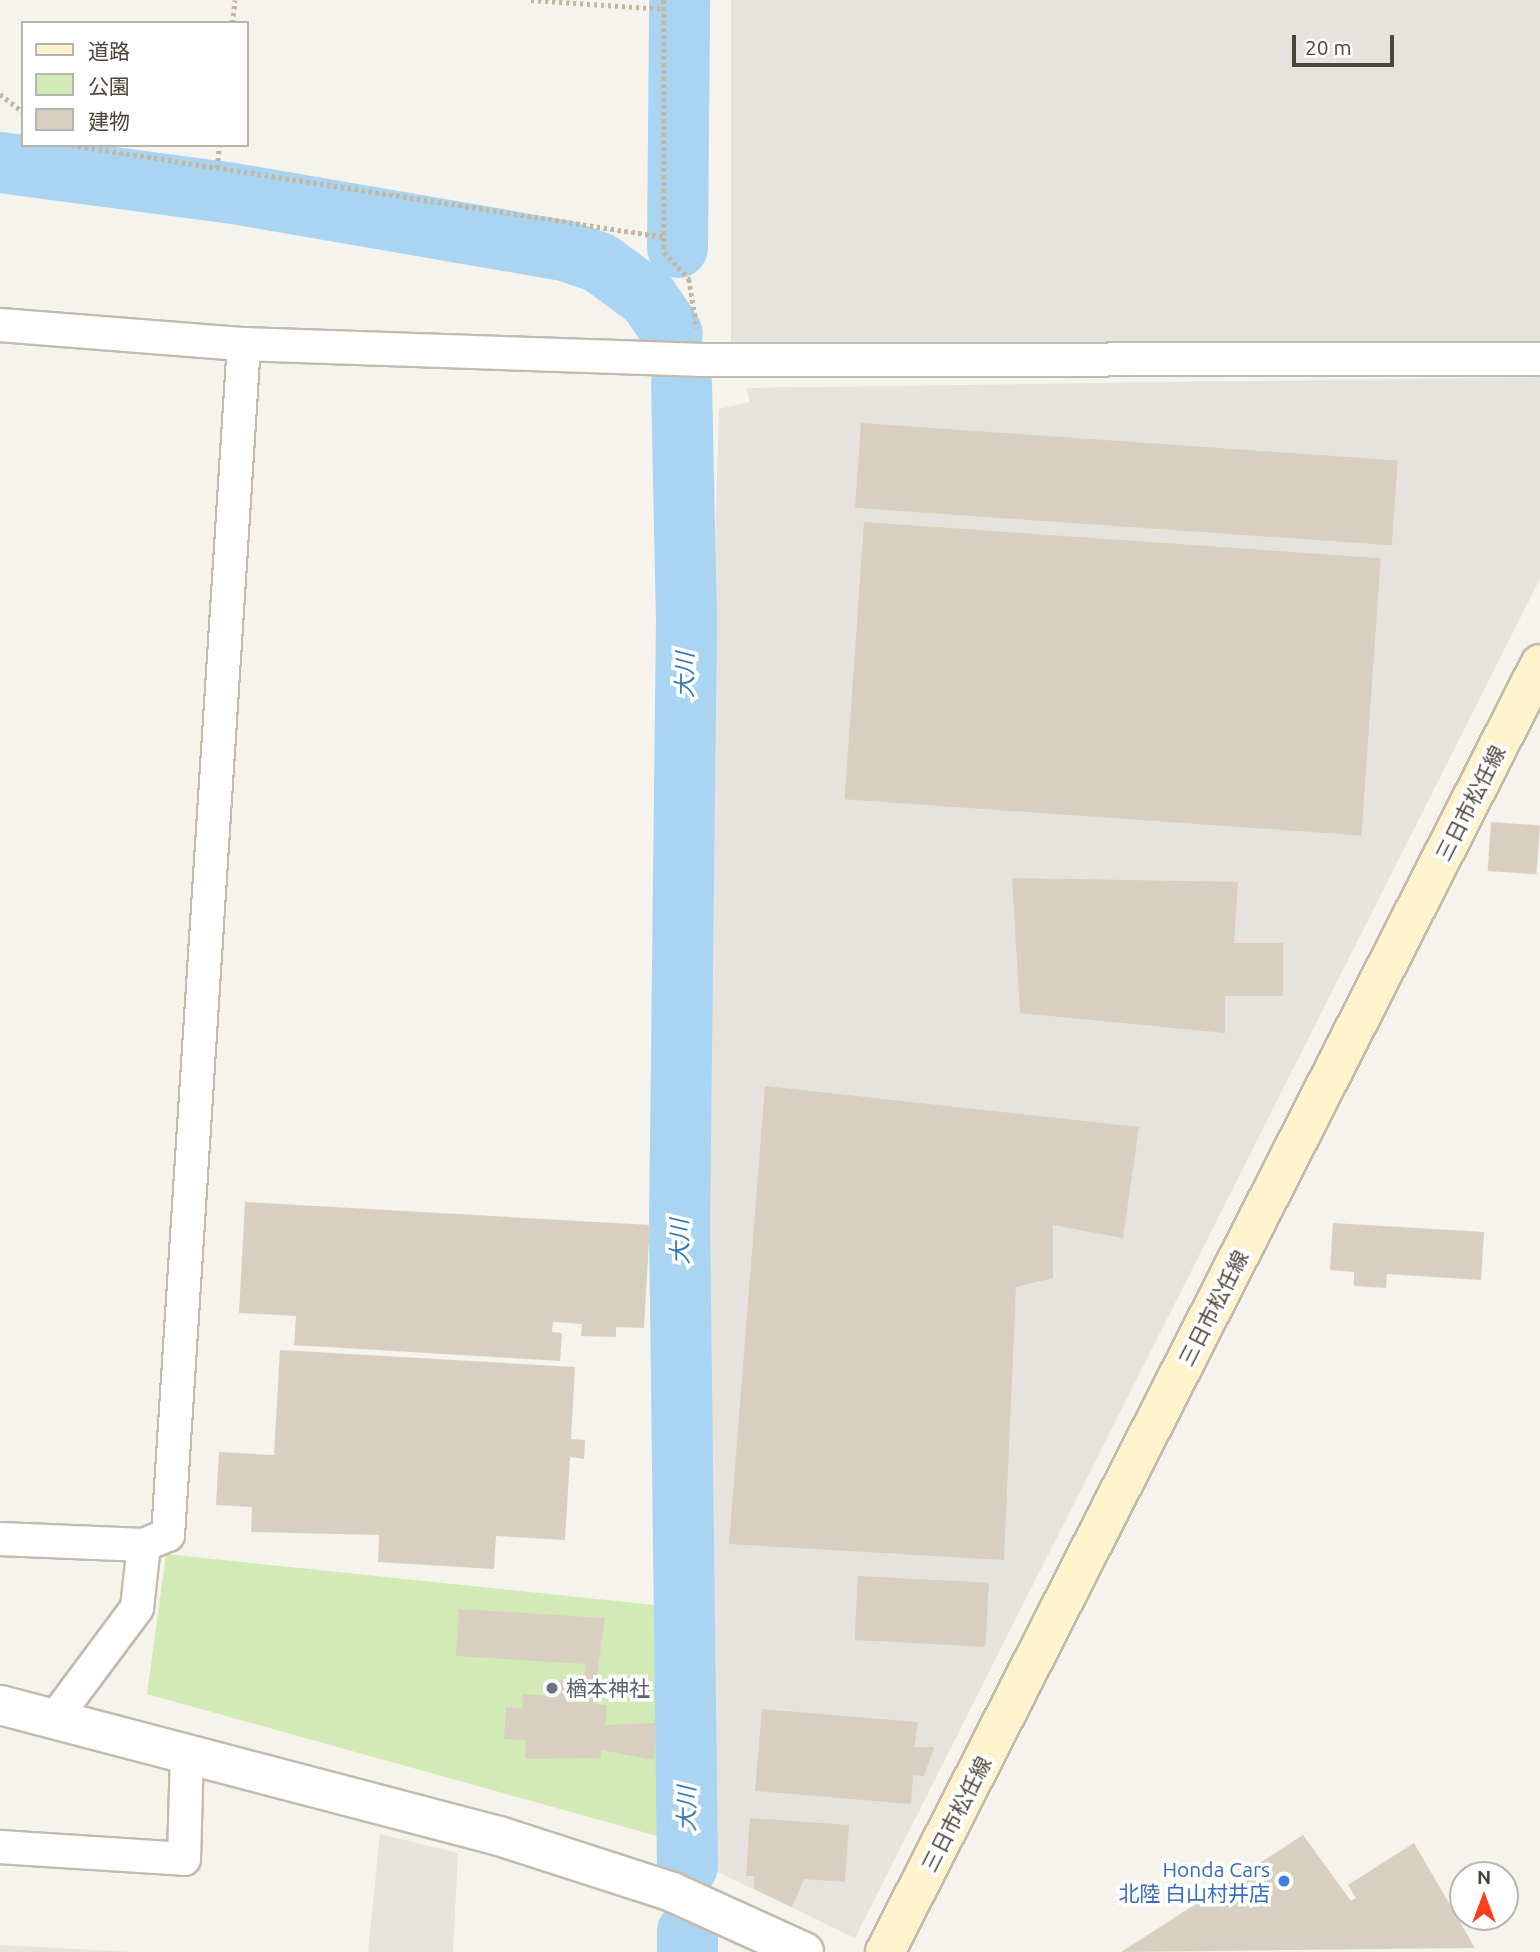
<!DOCTYPE html>
<meta charset="utf-8">
<style>
body{margin:0}
#map{position:relative;width:1540px;height:1952px;overflow:hidden;background:#f6f3ec;font-family:Ubuntu,"Noto Sans JP",sans-serif}
div>[style]{position:absolute}
.industrial>*{inset:0;background:#e6e2dd;transform-origin:0 0}
.green>*{inset:0;background:#d2eab5}
.river>*{height:61px;margin:-30.5px;padding:0 30.5px;transform-origin:30.5px;border-radius:30.5px;background:#a9d4f2}
.building>*{inset:0;background:#d8cfc1;transform-origin:0 0}
.path>*{height:4.5px;margin-top:-2.25px;transform-origin:0;background:repeating-linear-gradient(90deg,#c4b79f 0 3.5px,transparent 0 7px)}
.roads{filter:drop-shadow(2px 0 #c2bbae) drop-shadow(-2px 0 #c2bbae) drop-shadow(0 2px #c2bbae) drop-shadow(0 -2px #c2bbae)}
.minor>*{height:32px;margin:-16px;padding:0 16px;transform-origin:16px;border-radius:16px;background:#fff}
.tertiary>*{height:38px;margin:-19px;padding:0 19px;transform-origin:19px;border-radius:19px;background:#fff}
.secondary>*{height:38px;margin:-19px;padding:0 19px;transform-origin:19px;border-radius:19px;background:#fff3cd}
.dots>*{width:19px;height:19px;translate:-50% -50%;box-sizing:border-box;border:4px solid #fff;border-radius:50%}
span{translate:-50% -50%;white-space:nowrap;text-align:center;line-height:1.15;-webkit-text-stroke:7px #fff;paint-order:stroke}
.street-label{font-size:21px;color:#4b4439}
.worship-label{font-size:21px;color:#5b616d}
.left{translate:0 -50%;text-align:left}
.shop-label{font-size:21px;color:#366cbe}
.right{translate:-100% -50%;text-align:right}
.water-label{font-size:23px;color:#2e7ab2;font-style:italic}
.legend{position:absolute;left:21px;top:21px;width:228px;height:126px;box-sizing:border-box;background:#fff;border:2px solid #b7b4b0;margin:0;padding:9px 12px;list-style:none;font-size:21px;color:#4b4439}
.legend li{display:flex;align-items:center;gap:14px;height:35px}
.legend b{width:35px;border:2px solid #b7b4b0}
.north{position:absolute;left:1449px;top:1861px;width:70px;height:70px;box-sizing:border-box;background:#fff;border:2px solid #b7b4b0;border-radius:50%;rotate:0deg;font-size:19px;font-weight:700;line-height:28px;text-align:center;color:#4b4439}
.north::after{content:'';display:block;margin:auto;width:24px;height:32px;background:#fc3f1d;clip-path:polygon(50% 0,100% 100%,50% 72%,0 100%)}
.scale{position:absolute;left:1292px;top:35px;width:102px;height:32px;box-sizing:border-box;border:4px solid #4b4439;border-top:0;padding-left:9px;font-size:21px;line-height:24px;white-space:nowrap;color:#4b4439;-webkit-text-stroke:5px #fff;paint-order:stroke}
</style>
<div id="map">
<div class="industrial">
<div style="left:731px;top:0;width:809px;height:345px"></div>
<div style="clip-path:polygon(1540px 377px,1540px 579px,855px 1938px,697px 1862px,696px 633px,714px 578px,719px 409px,750px 402px,746px 388px)"></div>
<div style="clip-path:polygon(380px 1834px,458px 1853px,453px 1952px,368px 1952px)"></div>
<div style="clip-path:polygon(0 1945px,131px 1952px,0 1952px)"></div>
</div>
<div class="green">
<div style="clip-path:polygon(166px 1554px,693px 1609px,686px 1844px,147px 1694px)"></div>
</div>
<div class="river">
<div style="left:0;top:162px;width:235px;rotate:7.6deg"></div>
<div style="left:233px;top:193px;width:336px;rotate:9.8deg"></div>
<div style="left:564px;top:250px;width:37px;rotate:19deg"></div>
<div style="left:599px;top:262px;width:61px;rotate:36.3deg"></div>
<div style="left:648px;top:298px;width:42px;rotate:55.6deg"></div>
<div style="left:677px;top:247px;width:247px;rotate:-89.5deg"></div>
<div style="left:681px;top:383px;width:235px;rotate:88.8deg"></div>
<div style="left:686px;top:618px;width:605px;rotate:90.66deg"></div>
<div style="left:679px;top:1223px;width:643px;rotate:89.29deg"></div>
<div style="left:687px;top:1931px;width:21px;rotate:90deg"></div>
</div>
<div class="building">
<div style="left:861px;top:423px;width:538px;height:85px;rotate:4deg"></div>
<div style="left:864px;top:522px;width:518px;height:278px;rotate:4deg"></div>
<div style="left:1491px;top:822px;width:49px;height:49px;rotate:4deg"></div>
<div style="clip-path:polygon(1012px 878px,1238px 882px,1234px 943px,1283px 943px,1283px 996px,1225px 996px,1225px 1033px,1020px 1013px)"></div>
<div style="clip-path:polygon(765px 1086px,1139px 1127px,1123px 1238px,1053px 1225px,1053px 1278px,1016px 1287px,1004px 1560px,729px 1544px)"></div>
<div style="clip-path:polygon(245px 1202px,650px 1225px,644px 1328px,616px 1327px,616px 1337px,581px 1336px,582px 1324px,553px 1322px,552px 1332px,562px 1333px,560px 1361px,294px 1345px,296px 1316px,239px 1313px)"></div>
<div style="clip-path:polygon(1333px 1223px,1484px 1232px,1481px 1280px,1387px 1274px,1386px 1288px,1354px 1286px,1354px 1272px,1330px 1270px)"></div>
<div style="clip-path:polygon(280px 1350px,575px 1367px,571px 1439px,585px 1440px,584px 1459px,570px 1457px,565px 1540px,496px 1536px,494px 1569px,378px 1562px,379px 1535px,251px 1532px,252px 1507px,216px 1505px,219px 1452px,274px 1455px)"></div>
<div style="left:858px;top:1576px;width:131px;height:64px;rotate:3deg"></div>
<div style="clip-path:polygon(459px 1609px,605px 1618px,593px 1704px,607px 1705px,605px 1725px,656px 1723px,654px 1760px,601px 1750px,601px 1758px,525px 1759px,526px 1740px,504px 1739px,506px 1707px,522px 1709px,523px 1694px,552px 1696px,553px 1680px,584px 1682px,586px 1664px,456px 1656px)"></div>
<div style="clip-path:polygon(762px 1709px,918px 1722px,914px 1747px,934px 1747px,924px 1776px,913px 1775px,911px 1804px,755px 1791px)"></div>
<div style="clip-path:polygon(750px 1818px,849px 1825px,845px 1882px,804px 1879px,792px 1907px,754px 1889px,754px 1876px,746px 1876px)"></div>
<div style="clip-path:polygon(1303px 1835px,1351px 1901px,1356px 1898px,1348px 1885px,1414px 1843px,1475px 1948px,1121px 1952px)"></div>
</div>
<div class="path">
<div style="left:531px;top:0;width:133px;rotate:3.9deg"></div>
<div style="left:664px;top:0;width:252px;rotate:90deg"></div>
<div style="left:664px;top:252px;width:37px;rotate:47deg"></div>
<div style="left:689px;top:279px;width:50px;rotate:80.7deg"></div>
<div style="left:232px;top:23px;width:23px;rotate:-83deg"></div>
<div style="left:0;top:94px;width:29px;rotate:38deg"></div>
<div style="left:71px;top:145px;width:600px;rotate:8.82deg"></div>
<div style="left:217px;top:168px;width:23px;rotate:-85deg"></div>
</div>
<div class="roads">
<div class="minor">
<div style="left:0;top:325px;width:245px;rotate:4.5deg"></div>
<div style="left:244px;top:344px;width:458px;rotate:2deg"></div>
<div style="left:702px;top:360px;width:838px;rotate:-0.07deg"></div>
<div style="left:0;top:1539px;width:144px;rotate:2.4deg"></div>
<div style="left:144px;top:1545px;width:26px;rotate:-23deg"></div>
<div style="left:168px;top:1535px;width:1193px;rotate:-86.35deg"></div>
<div style="left:55px;top:1718px;width:137px;rotate:-53.3deg"></div>
<div style="left:137px;top:1608px;width:63px;rotate:-83.7deg"></div>
<div style="left:0;top:1847px;width:184px;rotate:3.7deg"></div>
<div style="left:184px;top:1859px;width:106px;rotate:-88.4deg"></div>
</div>
<div class="tertiary">
<div style="left:0;top:1705px;width:516px;rotate:14.71deg"></div>
<div style="left:499px;top:1836px;width:182px;rotate:17.9deg"></div>
<div style="left:672px;top:1892px;width:145px;rotate:24.4deg"></div>
</div>
<div class="secondary">
<div style="left:885px;top:1952px;width:1445px;rotate:-63.04deg"></div>
</div>
</div>
<div class="dots">
<div style="left:552px;top:1688px;background:#6b7280"></div>
<div style="left:1284px;top:1881px;background:#3f7fe0"></div>
</div>
<div class="street-label">
<span style="left:1470px;top:803px;rotate:-63deg">三日市松任線</span>
<span style="left:1213px;top:1308px;rotate:-63deg">三日市松任線</span>
<span style="left:956px;top:1814px;rotate:-63deg">三日市松任線</span>
</div>
<div class="worship-label">
<span class="left" style="left:566px;top:1688px">楢本神社</span>
</div>
<div class="shop-label">
<span class="right" style="left:1270px;top:1881px">Honda Cars<br>北陸 白山村井店</span>
</div>
<div class="water-label">
<span style="left:685px;top:675px;rotate:-89deg">大川</span>
<span style="left:680px;top:1242px;rotate:-91deg">大川</span>
<span style="left:687px;top:1809px;rotate:-90deg">大川</span>
</div>
<ul class="legend">
<li><b style="height:9px;background:#fff3cd"></b>道路</li>
<li><b style="height:19px;background:#d2eab5"></b>公園</li>
<li><b style="height:19px;background:#d8cfc1"></b>建物</li>
</ul>
<div class="north">N</div>
<div class="scale">20 m</div>
</div>
